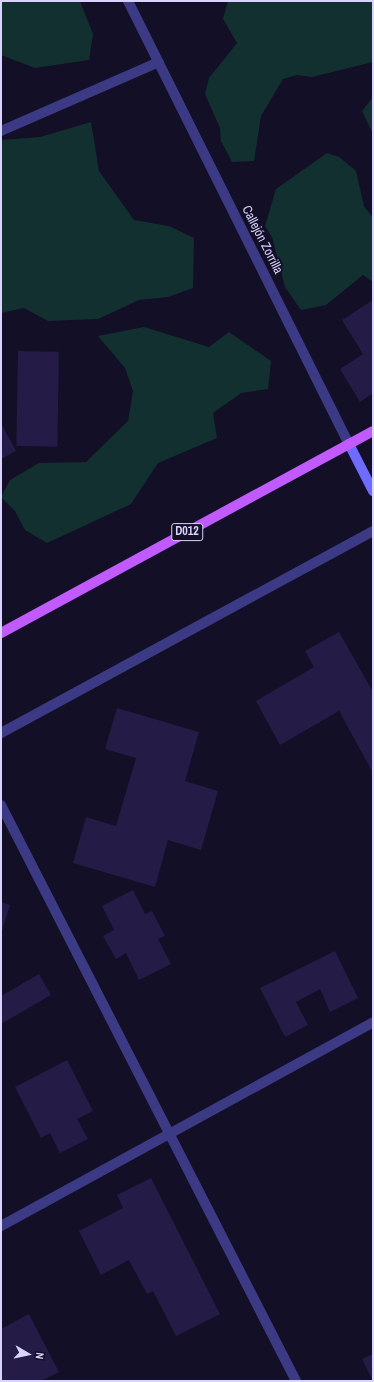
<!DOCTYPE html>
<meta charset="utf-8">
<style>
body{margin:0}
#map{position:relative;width:374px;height:1382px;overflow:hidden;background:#130f26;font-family:"Archivo Narrow",sans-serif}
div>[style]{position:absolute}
.green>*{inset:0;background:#12302f}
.building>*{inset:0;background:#241b47;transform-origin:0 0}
.lane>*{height:10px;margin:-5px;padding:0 5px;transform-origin:5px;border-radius:5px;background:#3d3a85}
.street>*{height:10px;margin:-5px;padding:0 5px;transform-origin:5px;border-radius:5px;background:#3d3a85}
.secondary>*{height:10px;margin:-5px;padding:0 5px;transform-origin:5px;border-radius:5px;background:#6f6bff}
.primary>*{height:10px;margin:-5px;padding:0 5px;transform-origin:5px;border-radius:5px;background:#c25bff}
span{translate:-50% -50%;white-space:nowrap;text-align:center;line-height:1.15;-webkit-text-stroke:3.5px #130f26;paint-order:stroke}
.shield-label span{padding:1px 3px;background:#130f26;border:1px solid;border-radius:3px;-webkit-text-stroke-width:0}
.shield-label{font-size:12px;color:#d9d4ff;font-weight:700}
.street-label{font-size:13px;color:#d9d4ff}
.frame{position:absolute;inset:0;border:2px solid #d9d4ff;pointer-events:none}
.north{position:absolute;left:8px;top:1334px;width:40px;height:40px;-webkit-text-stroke:3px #130f26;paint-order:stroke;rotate:99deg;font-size:11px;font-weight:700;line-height:16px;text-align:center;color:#d9d4ff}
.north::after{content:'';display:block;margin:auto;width:14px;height:18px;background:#d9d4ff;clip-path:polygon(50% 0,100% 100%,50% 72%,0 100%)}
</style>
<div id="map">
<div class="green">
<div style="clip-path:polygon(1px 1px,80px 1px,93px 34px,89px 60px,35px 68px,1px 55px)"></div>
<div style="clip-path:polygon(228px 1px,373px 1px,373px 62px,312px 77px,297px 75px,283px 79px,261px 116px,254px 161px,232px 162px,221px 141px,220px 128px,205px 94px,209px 78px,237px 43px,223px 19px)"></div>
<div style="clip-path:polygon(373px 97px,373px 134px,362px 111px)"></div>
<div style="clip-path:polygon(91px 122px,99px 171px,134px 220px,169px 226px,194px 238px,193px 288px,168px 297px,139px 300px,98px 319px,48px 321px,24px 308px,1px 313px,1px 140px,40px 137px)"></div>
<div style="clip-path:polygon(327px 153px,339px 157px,356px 171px,364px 206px,373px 218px,373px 282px,363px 275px,326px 305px,301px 310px,285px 287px,272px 237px,265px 226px,276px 189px)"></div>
<div style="clip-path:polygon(144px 327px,209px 347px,229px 332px,271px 361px,268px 389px,241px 393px,213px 413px,217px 438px,158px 463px,131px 504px,47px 543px,25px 530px,15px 511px,1px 497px,10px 480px,39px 463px,86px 462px,128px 421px,133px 391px,125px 368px,98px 336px)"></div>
</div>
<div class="building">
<div style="clip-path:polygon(373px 300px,373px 393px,360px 402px,340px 369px,363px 354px,342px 320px)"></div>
<div style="left:18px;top:351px;width:41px;height:95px;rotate:1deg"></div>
<div style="clip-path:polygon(1px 423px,16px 451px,1px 459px)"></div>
<div style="clip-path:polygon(339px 632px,373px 692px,373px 773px,339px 711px,280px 745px,256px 701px,314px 667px,305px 651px)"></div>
<div style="clip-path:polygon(117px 708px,199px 732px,185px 781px,218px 791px,201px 850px,168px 840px,155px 887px,73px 863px,86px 817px,116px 826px,136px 758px,105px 749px)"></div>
<div style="clip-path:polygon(133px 890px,145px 914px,152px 911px,165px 936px,158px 939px,171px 964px,139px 980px,126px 953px,116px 959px,103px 936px,114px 930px,102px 906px)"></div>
<div style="clip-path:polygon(1px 902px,10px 905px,1px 934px)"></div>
<div style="clip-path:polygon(335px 951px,358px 998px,330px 1012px,320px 989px,296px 1002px,308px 1025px,285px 1037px,260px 988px)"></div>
<div style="clip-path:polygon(39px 974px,51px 995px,1px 1024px,1px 996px)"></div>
<div style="clip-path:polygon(67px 1060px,93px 1111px,77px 1119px,88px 1139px,60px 1153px,50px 1133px,41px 1138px,15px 1087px)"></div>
<div style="clip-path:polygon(151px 1178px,220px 1314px,176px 1336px,153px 1291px,147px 1294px,129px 1260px,101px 1275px,79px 1231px,123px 1208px,117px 1195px)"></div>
<div style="clip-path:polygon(29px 1314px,59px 1372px,41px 1381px,1px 1381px,1px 1329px)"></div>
<div style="clip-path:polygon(373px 1354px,373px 1381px,362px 1359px)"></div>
</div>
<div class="lane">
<div style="left:1px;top:131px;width:172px;rotate:-23.6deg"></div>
</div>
<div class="street">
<div style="left:128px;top:1px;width:495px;rotate:63.5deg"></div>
<div style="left:1px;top:733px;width:423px;rotate:-28.5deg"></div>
<div style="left:1px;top:805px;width:647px;rotate:62.88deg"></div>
<div style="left:1px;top:1226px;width:424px;rotate:-28.7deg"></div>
</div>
<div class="secondary">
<div style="left:349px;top:444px;width:53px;rotate:62.9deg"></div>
</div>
<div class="primary">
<div style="left:1px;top:633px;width:423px;rotate:-28.5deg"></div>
</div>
<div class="shield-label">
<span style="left:187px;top:532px">D012</span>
</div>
<div class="street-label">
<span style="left:262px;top:240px;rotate:63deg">Callejón Zorrilla</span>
</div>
<div class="frame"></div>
<div class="north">N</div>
</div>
